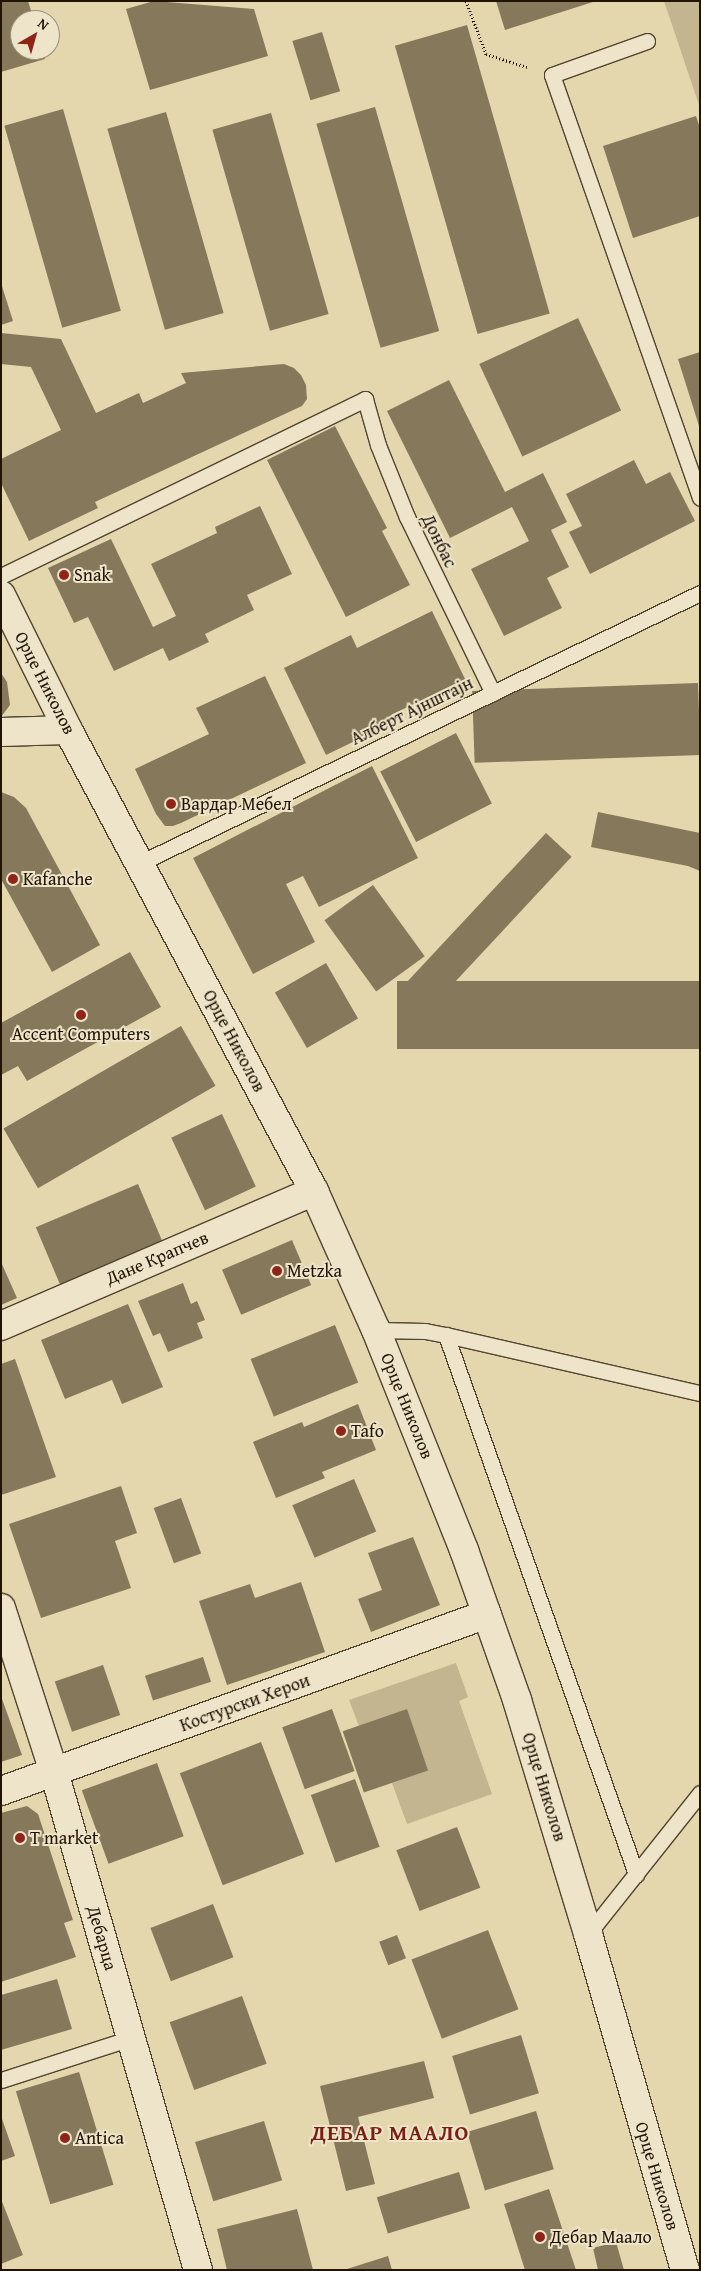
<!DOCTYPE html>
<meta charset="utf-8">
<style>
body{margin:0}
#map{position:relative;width:701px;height:2271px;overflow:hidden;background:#e4d6ad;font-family:"Gentium Book Plus",serif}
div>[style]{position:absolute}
.green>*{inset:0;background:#c3b590}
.building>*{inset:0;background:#86795b;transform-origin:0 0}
.path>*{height:3px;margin-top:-1.5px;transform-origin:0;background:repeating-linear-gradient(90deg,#211403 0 1px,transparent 0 3.5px)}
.roads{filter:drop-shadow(1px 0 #52442e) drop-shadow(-1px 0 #52442e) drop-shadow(0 1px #52442e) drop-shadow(0 -1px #52442e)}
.lane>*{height:15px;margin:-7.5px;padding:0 7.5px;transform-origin:7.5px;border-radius:7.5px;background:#ede4ca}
.street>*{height:28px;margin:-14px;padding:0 14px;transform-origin:14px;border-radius:14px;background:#ede4ca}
.secondary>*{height:28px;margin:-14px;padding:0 14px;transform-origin:14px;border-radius:14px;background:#ede4ca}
.dots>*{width:14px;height:14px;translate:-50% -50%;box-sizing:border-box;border:2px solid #ede4ca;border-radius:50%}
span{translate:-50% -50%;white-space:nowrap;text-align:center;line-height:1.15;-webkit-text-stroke:4px #ede4ca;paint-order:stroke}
.street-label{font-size:18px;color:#211403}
.poi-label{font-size:18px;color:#211403}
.left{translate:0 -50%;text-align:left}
.district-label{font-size:22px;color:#7a1f14;font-weight:700;letter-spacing:1px}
.frame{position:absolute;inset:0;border:2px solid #211403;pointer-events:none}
.north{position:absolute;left:10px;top:10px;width:50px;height:50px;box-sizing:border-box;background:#ede4ca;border:1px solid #9b917a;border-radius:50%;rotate:38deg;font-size:14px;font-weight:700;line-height:20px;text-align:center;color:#211403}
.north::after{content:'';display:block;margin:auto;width:18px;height:22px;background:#8f2418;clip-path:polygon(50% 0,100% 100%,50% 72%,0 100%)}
</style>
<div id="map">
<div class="green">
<div style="clip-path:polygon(664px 1px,700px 1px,700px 108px)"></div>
<div style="clip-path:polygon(456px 1663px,468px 1697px,459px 1701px,492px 1794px,407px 1824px,392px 1783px,428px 1770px,407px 1710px,359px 1726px,349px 1700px)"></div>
</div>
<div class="building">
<div style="clip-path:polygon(1px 1px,28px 1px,34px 20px,20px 20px,20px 50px,43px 50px,45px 59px,1px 72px)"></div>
<div style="clip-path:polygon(154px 1px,254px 9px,268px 56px,150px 90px,126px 9px)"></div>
<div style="clip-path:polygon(496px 1px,593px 1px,593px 2px,505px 30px)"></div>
<div style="left:467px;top:25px;width:300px;height:75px;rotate:74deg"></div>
<div style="left:322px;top:32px;width:62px;height:31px;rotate:73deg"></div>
<div style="left:375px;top:107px;width:233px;height:61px;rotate:74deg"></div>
<div style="left:63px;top:109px;width:210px;height:61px;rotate:74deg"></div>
<div style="left:166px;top:112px;width:209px;height:61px;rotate:74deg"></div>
<div style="left:271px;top:113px;width:209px;height:61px;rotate:74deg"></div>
<div style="clip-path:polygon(696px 116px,700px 128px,700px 216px,633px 238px,603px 146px)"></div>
<div style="clip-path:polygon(1px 283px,13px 321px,1px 325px)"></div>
<div style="left:578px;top:318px;width:102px;height:109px;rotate:65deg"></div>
<div style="clip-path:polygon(1px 333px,61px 339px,96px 413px,139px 393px,143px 403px,186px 383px,181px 373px,284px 364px,294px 368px,301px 375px,306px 385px,307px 399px,302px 406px,95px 502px,98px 508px,29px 541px,1px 483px,1px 459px,61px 430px,31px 367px,1px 364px)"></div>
<div style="clip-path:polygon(700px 352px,700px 426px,699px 426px,678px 359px)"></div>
<div style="clip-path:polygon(449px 380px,505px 492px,543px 473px,567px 522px,551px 530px,569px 567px,547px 578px,562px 608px,504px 636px,471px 569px,529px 541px,512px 507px,450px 538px,387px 411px)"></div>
<div style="clip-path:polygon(335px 426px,387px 528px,382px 531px,410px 585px,346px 617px,267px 460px)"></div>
<div style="clip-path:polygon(634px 460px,646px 484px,670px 472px,695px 521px,590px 574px,569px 532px,582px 526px,566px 494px)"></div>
<div style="clip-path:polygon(260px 506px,292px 574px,247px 595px,254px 610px,205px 634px,209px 642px,169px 661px,163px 648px,114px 671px,88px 617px,74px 623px,48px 568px,111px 539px,153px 627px,176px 616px,151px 564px,217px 533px,215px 527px)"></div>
<div style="clip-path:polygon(432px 611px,465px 679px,391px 715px,394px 722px,326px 755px,284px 668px,351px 635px,357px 648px)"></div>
<div style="clip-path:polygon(1px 673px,7px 682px,10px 705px,1px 717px)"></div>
<div style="clip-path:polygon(265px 676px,306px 763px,181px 823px,173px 826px,165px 826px,156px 814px,135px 769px,209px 734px,196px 708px)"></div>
<div style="left:698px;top:683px;width:72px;height:226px;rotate:88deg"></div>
<div style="left:456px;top:733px;width:79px;height:85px;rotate:63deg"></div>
<div style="clip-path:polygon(372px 766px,418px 858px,319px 907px,303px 876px,286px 884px,315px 942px,253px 974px,193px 858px)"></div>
<div style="clip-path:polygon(1px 792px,14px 797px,26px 808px,100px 945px,52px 972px,1px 879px)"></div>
<div style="clip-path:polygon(598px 812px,700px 833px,700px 871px,688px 866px,591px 847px)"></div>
<div style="left:546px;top:833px;width:35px;height:208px;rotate:43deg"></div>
<div style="left:373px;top:885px;width:88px;height:60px;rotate:54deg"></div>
<div style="clip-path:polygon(130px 952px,161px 1007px,27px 1081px,18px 1066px,1px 1075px,1px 1023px)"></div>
<div style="left:326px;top:963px;width:64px;height:59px;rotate:60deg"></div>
<div style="left:700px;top:981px;width:68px;height:303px;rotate:90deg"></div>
<div style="left:181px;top:1026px;width:69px;height:205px;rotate:60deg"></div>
<div style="left:222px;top:1114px;width:80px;height:56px;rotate:65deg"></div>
<div style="left:138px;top:1184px;width:62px;height:111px;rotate:67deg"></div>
<div style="left:292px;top:1240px;width:49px;height:76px;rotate:67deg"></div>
<div style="clip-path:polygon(1px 1262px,17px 1298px,1px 1305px)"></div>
<div style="clip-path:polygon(183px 1283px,191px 1304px,197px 1301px,205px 1320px,197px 1323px,203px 1338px,168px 1352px,160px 1333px,153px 1336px,138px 1301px)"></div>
<div style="clip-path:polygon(128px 1304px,163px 1387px,122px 1404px,112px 1380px,65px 1399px,41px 1340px)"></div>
<div style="left:335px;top:1325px;width:62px;height:91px;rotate:68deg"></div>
<div style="clip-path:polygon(15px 1359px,56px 1477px,1px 1495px,1px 1364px)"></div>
<div style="clip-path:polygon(358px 1404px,376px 1450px,322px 1472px,325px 1478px,276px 1498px,253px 1442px,302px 1422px,304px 1427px)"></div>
<div style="left:354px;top:1479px;width:57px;height:67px;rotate:67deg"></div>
<div style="clip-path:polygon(121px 1486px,137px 1533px,115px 1541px,131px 1588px,41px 1618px,9px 1524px)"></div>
<div style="left:181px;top:1498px;width:59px;height:29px;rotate:70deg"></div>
<div style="clip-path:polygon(413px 1537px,440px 1605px,371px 1632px,358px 1599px,382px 1590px,368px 1553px)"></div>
<div style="clip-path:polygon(301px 1582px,325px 1652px,227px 1685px,199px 1601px,250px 1584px,255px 1598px)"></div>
<div style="left:203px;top:1657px;width:26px;height:61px;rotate:72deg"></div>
<div style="left:103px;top:1665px;width:53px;height:51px;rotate:71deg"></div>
<div style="clip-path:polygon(1px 1696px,22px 1755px,1px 1762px)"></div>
<div style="left:332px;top:1709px;width:66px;height:53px;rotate:70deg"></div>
<div style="left:407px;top:1709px;width:65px;height:68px;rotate:71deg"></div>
<div style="left:261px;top:1742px;width:120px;height:87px;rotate:69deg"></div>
<div style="left:157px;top:1763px;width:78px;height:80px;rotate:70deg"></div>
<div style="left:355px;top:1779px;width:72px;height:47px;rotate:70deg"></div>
<div style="clip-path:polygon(27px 1806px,38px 1814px,73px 1920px,64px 1923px,76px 1957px,1px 1982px,1px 1813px)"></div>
<div style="left:457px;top:1827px;width:65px;height:65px;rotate:69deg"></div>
<div style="left:213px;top:1904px;width:57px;height:67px;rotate:69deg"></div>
<div style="left:488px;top:1930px;width:85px;height:82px;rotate:69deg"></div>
<div style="left:397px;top:1935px;width:25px;height:19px;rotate:69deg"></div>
<div style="clip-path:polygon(57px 1979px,72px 2029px,1px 2050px,1px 1995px)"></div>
<div style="left:242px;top:1996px;width:72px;height:77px;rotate:70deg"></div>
<div style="left:521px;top:2035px;width:61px;height:72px;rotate:73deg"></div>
<div style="clip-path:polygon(424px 2061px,434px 2098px,358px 2117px,375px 2184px,346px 2191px,320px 2086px)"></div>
<div style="left:79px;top:2072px;width:118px;height:66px;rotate:73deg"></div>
<div style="left:536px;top:2111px;width:61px;height:72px;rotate:73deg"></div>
<div style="clip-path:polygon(1px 2116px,15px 2156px,1px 2161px)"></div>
<div style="left:264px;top:2121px;width:62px;height:72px;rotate:73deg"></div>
<div style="left:459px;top:2172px;width:38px;height:86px;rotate:73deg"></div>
<div style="clip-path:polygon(549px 2189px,576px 2270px,525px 2270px,504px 2204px)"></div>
<div style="clip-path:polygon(1px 2199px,23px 2255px,1px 2264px)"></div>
<div style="clip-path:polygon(297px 2209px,313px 2270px,227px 2270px,217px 2229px)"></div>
<div style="clip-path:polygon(616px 2242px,624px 2270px,598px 2270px,593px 2248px)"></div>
<div style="clip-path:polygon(388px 2256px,392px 2270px,347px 2270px,347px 2269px)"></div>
</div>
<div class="path">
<div style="left:466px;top:1px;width:57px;rotate:69.3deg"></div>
<div style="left:486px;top:54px;width:43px;rotate:17.6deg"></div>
</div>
<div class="roads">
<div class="lane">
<div style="left:647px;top:41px;width:101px;rotate:160.3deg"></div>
<div style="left:552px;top:75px;width:448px;rotate:70.7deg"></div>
<div style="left:1px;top:576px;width:405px;rotate:-25.9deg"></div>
<div style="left:365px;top:399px;width:48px;rotate:74.2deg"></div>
<div style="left:378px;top:445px;width:78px;rotate:68.1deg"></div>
<div style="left:407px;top:517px;width:196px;rotate:64deg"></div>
<div style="left:140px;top:863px;width:622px;rotate:-25.74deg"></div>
<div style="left:376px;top:1330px;width:49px;rotate:1.2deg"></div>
<div style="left:425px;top:1331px;width:21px;rotate:11deg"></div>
<div style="left:446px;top:1335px;width:261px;rotate:12.9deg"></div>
<div style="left:446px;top:1335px;width:572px;rotate:70.58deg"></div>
<div style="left:588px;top:1934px;width:180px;rotate:-51.5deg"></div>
<div style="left:1px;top:2080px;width:137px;rotate:-17.9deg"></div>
</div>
<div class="street">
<div style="left:1px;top:732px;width:67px;rotate:-1.7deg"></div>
<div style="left:1px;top:1326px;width:341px;rotate:-23.3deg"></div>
<div style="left:1px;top:1608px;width:172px;rotate:72.1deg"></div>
<div style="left:54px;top:1772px;width:518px;rotate:73.87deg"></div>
<div style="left:1px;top:1791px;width:517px;rotate:-20.01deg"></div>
</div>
<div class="secondary">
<div style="left:1px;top:595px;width:151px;rotate:63.6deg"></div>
<div style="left:68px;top:730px;width:523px;rotate:61.91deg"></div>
<div style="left:314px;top:1191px;width:152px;rotate:66deg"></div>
<div style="left:376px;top:1330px;width:237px;rotate:68.2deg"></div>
<div style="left:464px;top:1550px;width:159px;rotate:70.5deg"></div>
<div style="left:517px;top:1700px;width:245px;rotate:73.1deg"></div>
<div style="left:588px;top:1934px;width:350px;rotate:73.9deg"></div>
</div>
</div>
<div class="dots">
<div style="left:64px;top:575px;background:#8f2418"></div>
<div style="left:171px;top:804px;background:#8f2418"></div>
<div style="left:13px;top:879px;background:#8f2418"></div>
<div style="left:81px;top:1015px;background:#8f2418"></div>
<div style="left:277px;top:1271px;background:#8f2418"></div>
<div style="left:341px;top:1431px;background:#8f2418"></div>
<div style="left:20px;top:1838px;background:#8f2418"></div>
<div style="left:65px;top:2138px;background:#8f2418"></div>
<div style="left:540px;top:2237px;background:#8f2418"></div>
</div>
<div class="street-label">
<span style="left:439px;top:541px;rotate:64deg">Донбас</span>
<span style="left:45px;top:683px;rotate:63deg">Орце Николов</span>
<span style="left:412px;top:711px;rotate:-26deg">Алберт Ајнштајн</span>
<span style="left:234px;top:1041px;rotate:62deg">Орце Николов</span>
<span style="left:157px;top:1258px;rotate:-23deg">Дане Крапчев</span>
<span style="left:407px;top:1406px;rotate:68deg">Орце Николов</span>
<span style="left:245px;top:1703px;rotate:-20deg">Костурски Херои</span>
<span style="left:544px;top:1787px;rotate:73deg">Орце Николов</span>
<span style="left:102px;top:1938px;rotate:74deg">Дебарца</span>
<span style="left:657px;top:2176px;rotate:73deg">Орце Николов</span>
</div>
<div class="poi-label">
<span class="left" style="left:74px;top:575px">Snak</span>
<span class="left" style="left:181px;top:804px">Вардар Мебел</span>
<span class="left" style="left:23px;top:879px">Kafanche</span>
<span style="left:81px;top:1034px">Accent Computers</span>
<span class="left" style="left:287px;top:1271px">Metzka</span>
<span class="left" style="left:351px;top:1431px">Tafo</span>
<span class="left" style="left:30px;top:1838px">T market</span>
<span class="left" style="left:75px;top:2138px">Antica</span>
<span class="left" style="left:550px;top:2237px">Дебар Маало</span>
</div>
<div class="district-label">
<span style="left:390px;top:2133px">ДЕБАР МААЛО</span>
</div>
<div class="frame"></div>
<div class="north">N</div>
</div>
